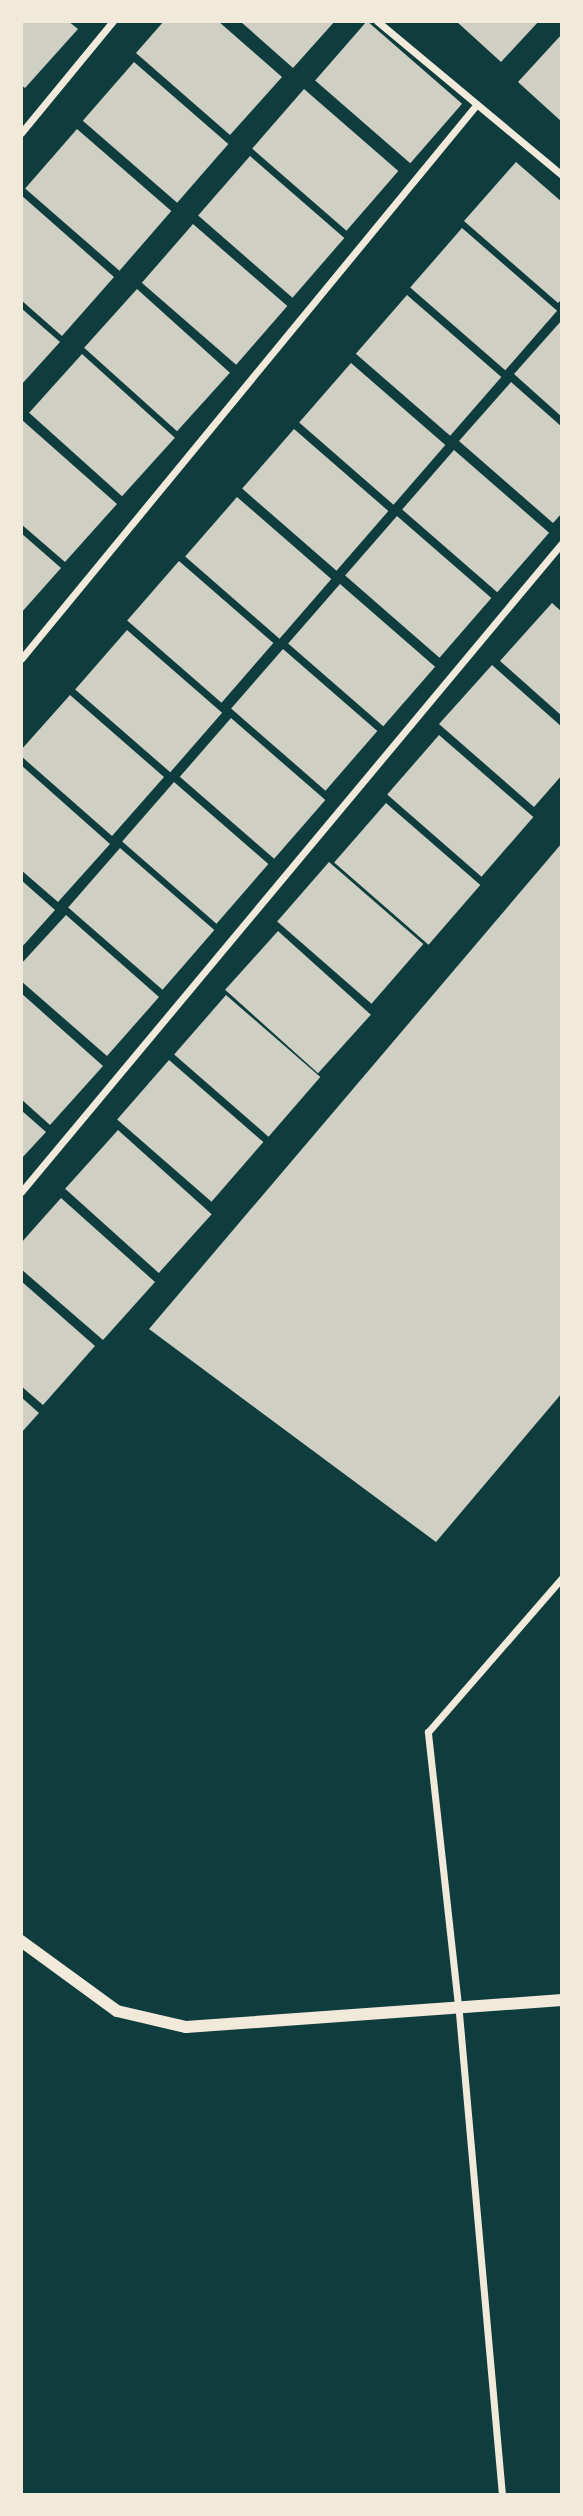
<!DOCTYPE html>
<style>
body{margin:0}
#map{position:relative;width:583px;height:2516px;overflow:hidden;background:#0f3d3e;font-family:Inter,sans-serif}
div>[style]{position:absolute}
.building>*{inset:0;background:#cfcfc3;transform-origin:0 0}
.minor>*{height:7px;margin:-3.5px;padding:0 3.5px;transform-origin:3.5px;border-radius:3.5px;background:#f1e9da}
.tertiary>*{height:12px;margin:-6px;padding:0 6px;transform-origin:6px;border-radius:6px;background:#f1e9da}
span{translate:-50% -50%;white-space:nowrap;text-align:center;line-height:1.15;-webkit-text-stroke:7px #f1e9da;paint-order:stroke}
.frame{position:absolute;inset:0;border:23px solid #f1e9da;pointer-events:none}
</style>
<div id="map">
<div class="building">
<div style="clip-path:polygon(21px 21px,68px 21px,78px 29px,25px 88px,21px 85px)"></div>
<div style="clip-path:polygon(164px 21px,218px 21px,282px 77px,230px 135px,136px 53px)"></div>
<div style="clip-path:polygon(240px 21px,335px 21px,293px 68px)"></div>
<div style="left:367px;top:21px;width:126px;height:79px;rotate:41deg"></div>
<div style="clip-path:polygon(456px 21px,539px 21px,501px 62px)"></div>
<div style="clip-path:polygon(562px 34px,562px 122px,518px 82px)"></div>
<div style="left:134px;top:62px;width:125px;height:78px;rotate:41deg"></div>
<div style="left:304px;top:89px;width:125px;height:79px;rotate:41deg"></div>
<div style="left:77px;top:129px;width:125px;height:79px;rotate:41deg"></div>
<div style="left:250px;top:156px;width:125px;height:79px;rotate:41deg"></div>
<div style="clip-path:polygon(516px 162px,562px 202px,562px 299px,558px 303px,464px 221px)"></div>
<div style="clip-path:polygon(21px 195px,114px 277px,62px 336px,21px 300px)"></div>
<div style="left:193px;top:224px;width:125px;height:78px;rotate:41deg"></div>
<div style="left:462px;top:228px;width:126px;height:79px;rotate:41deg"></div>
<div style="left:137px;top:289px;width:125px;height:79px;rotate:42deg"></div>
<div style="left:407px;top:295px;width:125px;height:78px;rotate:41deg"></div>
<div style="clip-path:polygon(21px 308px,60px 342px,21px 385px)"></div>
<div style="clip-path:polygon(562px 320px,562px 417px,514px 374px)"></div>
<div style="left:82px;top:354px;width:125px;height:79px;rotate:42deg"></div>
<div style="left:351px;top:363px;width:125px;height:79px;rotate:41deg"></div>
<div style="clip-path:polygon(511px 382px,562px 427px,562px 513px,553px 523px,459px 441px)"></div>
<div style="clip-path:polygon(22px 420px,117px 504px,65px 562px,21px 524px)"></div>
<div style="left:294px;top:429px;width:125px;height:79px;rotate:41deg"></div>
<div style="left:454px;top:450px;width:126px;height:79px;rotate:41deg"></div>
<div style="left:237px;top:497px;width:125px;height:79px;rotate:41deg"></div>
<div style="left:397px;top:516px;width:125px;height:79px;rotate:41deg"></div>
<div style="clip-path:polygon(21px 533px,61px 568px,21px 613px)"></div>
<div style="left:179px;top:561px;width:125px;height:79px;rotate:41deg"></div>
<div style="left:340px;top:584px;width:126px;height:79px;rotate:41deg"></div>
<div style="clip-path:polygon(552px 603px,562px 612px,562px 716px,500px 661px)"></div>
<div style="left:127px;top:630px;width:126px;height:79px;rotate:41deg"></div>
<div style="left:283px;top:649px;width:125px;height:79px;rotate:41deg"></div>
<div style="clip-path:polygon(492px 665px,562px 727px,562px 775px,534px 807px,439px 724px)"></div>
<div style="clip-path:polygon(70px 695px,164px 777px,112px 836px,21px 756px,21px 750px)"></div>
<div style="left:231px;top:718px;width:125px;height:78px;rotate:41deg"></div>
<div style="left:439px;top:735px;width:125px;height:79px;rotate:41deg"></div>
<div style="clip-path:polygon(21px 765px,110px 844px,58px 902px,21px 870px)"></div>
<div style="left:174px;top:782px;width:125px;height:79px;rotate:41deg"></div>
<div style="left:386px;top:803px;width:125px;height:79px;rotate:41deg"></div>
<div style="clip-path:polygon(562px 843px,562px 1393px,436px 1542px,149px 1329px)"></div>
<div style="left:120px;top:848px;width:125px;height:79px;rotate:41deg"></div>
<div style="left:329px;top:862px;width:125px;height:79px;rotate:41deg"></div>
<div style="clip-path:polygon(21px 880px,55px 910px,21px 948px)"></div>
<div style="clip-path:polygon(66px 915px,159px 997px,107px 1056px,21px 981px,21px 964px)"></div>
<div style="left:278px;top:931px;width:125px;height:79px;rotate:42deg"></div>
<div style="clip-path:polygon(21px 993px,103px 1066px,50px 1125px,21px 1099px)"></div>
<div style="left:226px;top:995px;width:125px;height:79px;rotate:41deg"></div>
<div style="left:169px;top:1060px;width:125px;height:79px;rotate:41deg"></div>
<div style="clip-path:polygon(21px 1110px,46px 1132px,21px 1159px)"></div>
<div style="left:118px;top:1130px;width:126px;height:79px;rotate:42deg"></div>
<div style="clip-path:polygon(61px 1198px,155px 1282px,103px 1340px,21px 1269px,21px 1243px)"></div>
<div style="clip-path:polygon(21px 1281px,95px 1346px,43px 1405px,21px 1386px)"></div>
<div style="clip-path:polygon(21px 1397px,39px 1413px,21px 1433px)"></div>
</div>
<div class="minor">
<div style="left:377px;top:21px;width:241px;rotate:39.8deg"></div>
<div style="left:21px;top:133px;width:145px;rotate:-50.6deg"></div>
<div style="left:21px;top:659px;width:718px;rotate:-50.59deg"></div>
<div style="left:21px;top:1192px;width:845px;rotate:-50.19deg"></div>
<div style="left:502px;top:2495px;width:492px;rotate:-95.1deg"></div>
<div style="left:458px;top:2005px;width:275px;rotate:-96.3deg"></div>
<div style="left:428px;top:1732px;width:204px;rotate:-49deg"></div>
</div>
<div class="tertiary">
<div style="left:21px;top:1941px;width:119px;rotate:36.1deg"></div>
<div style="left:117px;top:2011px;width:71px;rotate:13.1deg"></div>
<div style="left:186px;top:2027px;width:377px;rotate:-4.1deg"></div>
</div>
<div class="frame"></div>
</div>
